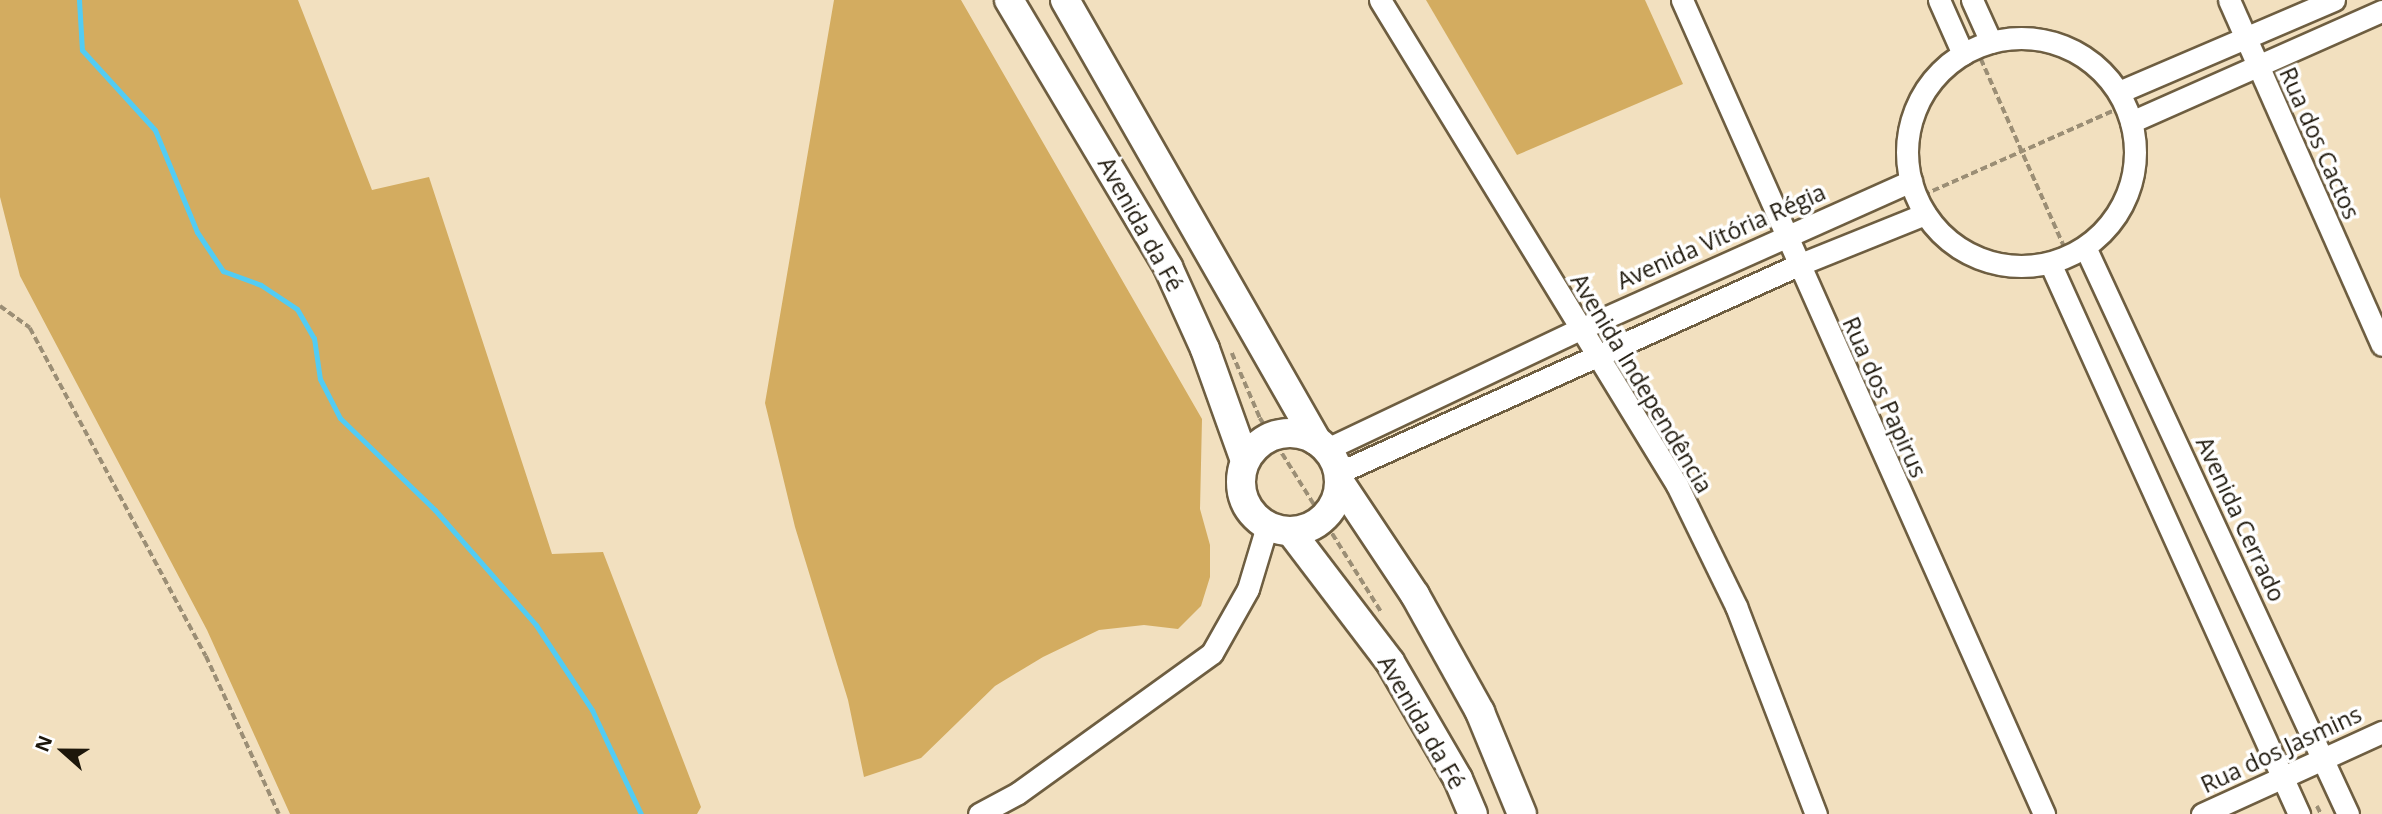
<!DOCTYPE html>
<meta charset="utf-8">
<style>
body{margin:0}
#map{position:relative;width:2382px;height:814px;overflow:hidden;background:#f2e0bf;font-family:"Open Sans",sans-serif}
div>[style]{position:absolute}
.green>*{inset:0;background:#d3ac60}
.stream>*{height:5px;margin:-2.5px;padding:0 2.5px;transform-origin:2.5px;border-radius:2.5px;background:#53ccf3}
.path>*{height:3.5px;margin-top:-1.75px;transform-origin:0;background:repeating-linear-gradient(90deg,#9b8e75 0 7px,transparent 0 10.5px)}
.roads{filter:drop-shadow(2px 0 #6e5e41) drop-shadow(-2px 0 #6e5e41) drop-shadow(0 2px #6e5e41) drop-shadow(0 -2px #6e5e41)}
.minor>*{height:21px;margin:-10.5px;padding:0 10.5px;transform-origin:10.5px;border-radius:10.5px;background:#fff}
.minor>.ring{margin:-10.5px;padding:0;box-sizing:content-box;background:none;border:21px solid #fff;border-radius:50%}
.major>*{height:28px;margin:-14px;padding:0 14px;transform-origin:14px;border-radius:14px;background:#fff}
.major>.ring{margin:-14px;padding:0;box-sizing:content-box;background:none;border:28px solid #fff;border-radius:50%}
span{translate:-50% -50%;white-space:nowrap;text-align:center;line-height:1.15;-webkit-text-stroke:7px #fff;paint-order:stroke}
.street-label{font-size:23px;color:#1d170b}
.north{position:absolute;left:28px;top:716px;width:70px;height:70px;-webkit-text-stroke:5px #fff;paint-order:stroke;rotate:291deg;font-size:19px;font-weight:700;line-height:28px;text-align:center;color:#1d170b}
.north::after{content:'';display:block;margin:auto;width:24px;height:32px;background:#1d170b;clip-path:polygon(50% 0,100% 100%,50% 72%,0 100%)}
</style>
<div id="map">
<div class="green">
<div style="clip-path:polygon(0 0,298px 0,372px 190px,429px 177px,552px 554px,603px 552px,701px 807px,697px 814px,290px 814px,207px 630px,20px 276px,0 197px)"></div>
<div style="clip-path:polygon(834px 0,961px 0,1202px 419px,1200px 509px,1210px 545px,1210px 577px,1201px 606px,1178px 629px,1144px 625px,1099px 630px,1043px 657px,995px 686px,921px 758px,864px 777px,848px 700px,795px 527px,765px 403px)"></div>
<div style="clip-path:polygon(1426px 0,1645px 0,1683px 84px,1517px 155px)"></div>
</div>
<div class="stream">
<div style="left:79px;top:0;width:50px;rotate:86.6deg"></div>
<div style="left:82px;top:50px;width:108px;rotate:47.6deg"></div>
<div style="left:155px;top:130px;width:110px;rotate:67.6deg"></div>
<div style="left:197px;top:232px;width:47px;rotate:56.3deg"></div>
<div style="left:223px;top:271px;width:40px;rotate:20.2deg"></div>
<div style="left:261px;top:285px;width:43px;rotate:33.7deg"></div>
<div style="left:297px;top:309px;width:34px;rotate:60deg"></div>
<div style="left:314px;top:338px;width:41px;rotate:81.7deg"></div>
<div style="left:320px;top:379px;width:44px;rotate:62.9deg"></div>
<div style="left:340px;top:418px;width:132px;rotate:44.1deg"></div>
<div style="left:435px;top:510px;width:153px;rotate:48.7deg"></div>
<div style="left:536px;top:625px;width:102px;rotate:56.6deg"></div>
<div style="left:592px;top:710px;width:115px;rotate:64.8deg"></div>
</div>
<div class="path">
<div style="left:1981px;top:59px;width:210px;rotate:66.1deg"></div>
<div style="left:1923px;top:195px;width:210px;rotate:-23.9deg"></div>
<div style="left:0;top:306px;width:37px;rotate:36deg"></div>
<div style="left:30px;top:328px;width:372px;rotate:61.8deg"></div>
<div style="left:206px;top:656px;width:174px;rotate:65.2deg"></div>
<div style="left:1232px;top:353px;width:71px;rotate:66.7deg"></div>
<div style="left:1260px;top:418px;width:230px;rotate:58deg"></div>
<div style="left:2317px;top:806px;width:9px;rotate:63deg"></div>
</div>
<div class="roads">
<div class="minor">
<div style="left:1380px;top:0;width:569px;rotate:58.52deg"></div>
<div style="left:1677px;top:485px;width:135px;rotate:64deg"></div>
<div style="left:1736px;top:606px;width:223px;rotate:69deg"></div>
<div style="left:1682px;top:0;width:891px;rotate:66.02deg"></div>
<div style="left:1939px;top:0;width:59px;rotate:66deg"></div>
<div style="left:1972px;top:0;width:46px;rotate:65.7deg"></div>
<div style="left:2229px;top:0;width:377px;rotate:66.1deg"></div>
<div class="ring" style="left:1907px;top:38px;width:207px;height:207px"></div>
<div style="left:2119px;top:92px;width:234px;rotate:-23.2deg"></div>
<div style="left:2131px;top:122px;width:274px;rotate:-23.9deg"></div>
<div style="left:2085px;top:247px;width:625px;rotate:65.12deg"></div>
<div style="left:2050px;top:263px;width:605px;rotate:65.68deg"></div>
<div style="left:1327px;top:449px;width:278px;rotate:-25.4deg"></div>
<div style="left:1578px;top:330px;width:365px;rotate:-24.1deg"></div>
<div style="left:1338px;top:473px;width:505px;rotate:-24.33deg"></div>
<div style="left:1798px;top:265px;width:137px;rotate:-21.9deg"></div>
<div style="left:979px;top:814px;width:44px;rotate:-28.3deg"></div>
<div style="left:1018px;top:793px;width:239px;rotate:-35.8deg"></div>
<div style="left:1212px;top:653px;width:73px;rotate:-60.6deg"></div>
<div style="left:1248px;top:589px;width:66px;rotate:-73.2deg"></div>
<div style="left:2202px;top:814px;width:198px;rotate:-24.5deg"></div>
</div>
<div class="major">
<div style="left:1009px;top:0;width:311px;rotate:59.2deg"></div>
<div style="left:1168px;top:267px;width:90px;rotate:65.7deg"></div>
<div style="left:1205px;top:349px;width:119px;rotate:70.3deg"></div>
<div style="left:1065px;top:0;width:508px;rotate:60.26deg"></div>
<div class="ring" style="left:1241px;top:433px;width:70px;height:70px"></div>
<div style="left:1339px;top:481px;width:137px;rotate:56.3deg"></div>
<div style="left:1415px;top:595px;width:134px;rotate:60.9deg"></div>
<div style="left:1480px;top:712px;width:110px;rotate:67.6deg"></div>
<div style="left:1291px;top:532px;width:163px;rotate:52.7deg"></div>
<div style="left:1390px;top:662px;width:135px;rotate:59.8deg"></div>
<div style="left:1458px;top:779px;width:38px;rotate:67deg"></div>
</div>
</div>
<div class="street-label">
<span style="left:2320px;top:143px;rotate:66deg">Rua dos Cactos</span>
<span style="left:1141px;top:224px;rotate:61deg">Avenida da Fé</span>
<span style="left:1721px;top:236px;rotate:-24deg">Avenida Vitória Régia</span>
<span style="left:1642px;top:383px;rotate:59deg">Avenida Independência</span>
<span style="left:1885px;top:397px;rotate:66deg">Rua dos Papirus</span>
<span style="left:2241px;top:519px;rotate:65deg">Avenida Cerrado</span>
<span style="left:1422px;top:722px;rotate:60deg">Avenida da Fé</span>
<span style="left:2281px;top:749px;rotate:-25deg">Rua dos Jasmins</span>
</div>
<div class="north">N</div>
</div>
